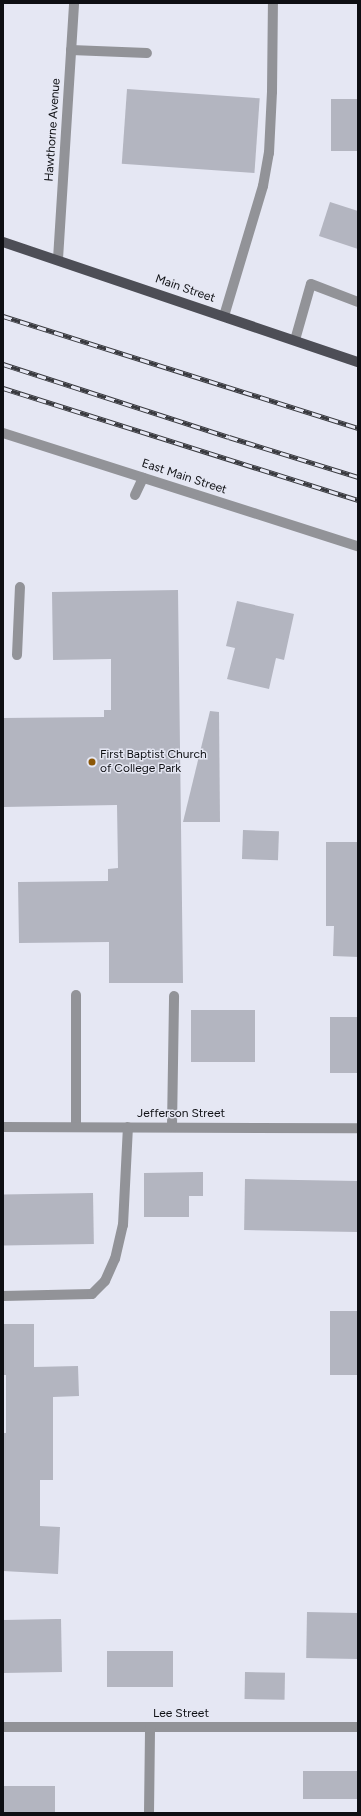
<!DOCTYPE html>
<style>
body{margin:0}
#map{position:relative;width:361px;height:1816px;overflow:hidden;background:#e5e7f3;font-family:Figtree,sans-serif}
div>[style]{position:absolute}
.building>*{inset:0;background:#b3b5c0;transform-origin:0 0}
.minor>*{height:10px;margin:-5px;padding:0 5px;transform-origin:5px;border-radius:5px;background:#929398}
.major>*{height:10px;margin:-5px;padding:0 5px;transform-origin:5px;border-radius:5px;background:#4d4e56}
.rail>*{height:4.5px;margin-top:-2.25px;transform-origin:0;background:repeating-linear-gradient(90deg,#e5e7f3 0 9px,#393a3f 0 18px);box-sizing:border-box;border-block:1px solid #393a3f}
.dots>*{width:11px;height:11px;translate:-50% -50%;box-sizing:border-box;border:2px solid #e5e7f3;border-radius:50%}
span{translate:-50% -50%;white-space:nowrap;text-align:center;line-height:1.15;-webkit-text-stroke:3px #e5e7f3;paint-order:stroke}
.street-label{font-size:12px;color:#0e0f13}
.poi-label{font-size:12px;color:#0e0f13}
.left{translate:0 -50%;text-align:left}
.frame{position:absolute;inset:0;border:4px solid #0e0f13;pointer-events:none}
</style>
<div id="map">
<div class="building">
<div style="left:127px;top:89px;width:133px;height:75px;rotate:4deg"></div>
<div style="left:331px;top:99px;width:27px;height:52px"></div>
<div style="clip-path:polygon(330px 202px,358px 211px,358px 249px,319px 236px)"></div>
<div style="clip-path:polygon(178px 590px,183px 983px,109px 983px,109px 942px,19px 943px,18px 882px,108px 881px,108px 869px,118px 868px,117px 805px,3px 807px,3px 718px,104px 717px,104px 710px,111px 710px,111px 659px,53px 660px,52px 592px)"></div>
<div style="clip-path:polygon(237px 601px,294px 614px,284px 660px,276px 658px,269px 689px,227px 679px,235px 648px,226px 646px)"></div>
<div style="clip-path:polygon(210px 711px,219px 712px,220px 822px,183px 822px)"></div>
<div style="left:243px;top:830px;width:36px;height:29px;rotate:2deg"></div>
<div style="clip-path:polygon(326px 842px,358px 842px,358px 957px,333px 956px,334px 926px,326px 926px)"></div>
<div style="left:191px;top:1010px;width:64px;height:52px"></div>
<div style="left:330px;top:1017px;width:28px;height:56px"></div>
<div style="clip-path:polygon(203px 1172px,203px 1196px,189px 1196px,189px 1217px,144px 1217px,144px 1173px)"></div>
<div style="left:245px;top:1179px;width:113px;height:51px;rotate:1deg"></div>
<div style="left:93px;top:1193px;width:51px;height:90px;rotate:89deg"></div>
<div style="left:330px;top:1311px;width:28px;height:64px"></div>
<div style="clip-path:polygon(3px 1324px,34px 1324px,34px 1367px,78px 1366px,79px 1396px,53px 1397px,53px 1480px,40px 1480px,40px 1526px,60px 1527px,58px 1574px,3px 1571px,3px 1433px,6px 1433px,6px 1375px,3px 1375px)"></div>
<div style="left:307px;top:1612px;width:51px;height:46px;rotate:1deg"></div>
<div style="clip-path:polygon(56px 1619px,61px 1619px,62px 1672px,3px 1673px,3px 1620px)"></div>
<div style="left:107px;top:1651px;width:66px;height:36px"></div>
<div style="left:245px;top:1672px;width:40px;height:27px;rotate:1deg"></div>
<div style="left:303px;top:1771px;width:55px;height:28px"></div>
<div style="left:3px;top:1786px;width:52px;height:27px"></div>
</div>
<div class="minor">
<div style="left:71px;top:50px;width:76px;rotate:2.3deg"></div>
<div style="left:58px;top:259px;width:256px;rotate:-86.4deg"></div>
<div style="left:224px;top:316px;width:136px;rotate:-73.3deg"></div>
<div style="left:263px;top:186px;width:34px;rotate:-80deg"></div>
<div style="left:269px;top:153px;width:61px;rotate:-87.2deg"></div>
<div style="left:272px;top:92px;width:89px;rotate:-89.4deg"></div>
<div style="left:295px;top:340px;width:58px;rotate:-74.1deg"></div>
<div style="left:311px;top:284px;width:50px;rotate:21deg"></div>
<div style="left:3px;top:433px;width:373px;rotate:17.7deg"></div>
<div style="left:135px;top:495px;width:19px;rotate:-65deg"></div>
<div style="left:17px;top:655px;width:68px;rotate:-87.5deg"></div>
<div style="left:76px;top:995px;width:132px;rotate:90deg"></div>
<div style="left:3px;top:1127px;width:355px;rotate:0.2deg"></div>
<div style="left:172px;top:1127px;width:131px;rotate:-89.1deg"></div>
<div style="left:3px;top:1296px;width:89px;rotate:-1.3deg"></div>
<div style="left:92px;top:1294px;width:18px;rotate:-45deg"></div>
<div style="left:105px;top:1281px;width:24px;rotate:-66deg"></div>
<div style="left:115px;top:1259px;width:35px;rotate:-77deg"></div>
<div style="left:123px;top:1225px;width:98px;rotate:-87.1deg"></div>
<div style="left:3px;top:1727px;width:355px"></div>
<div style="left:149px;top:1813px;width:86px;rotate:-89.3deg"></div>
</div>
<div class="major">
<div style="left:3px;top:242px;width:375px;rotate:18.7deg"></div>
</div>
<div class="rail">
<div style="left:3px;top:316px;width:372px;rotate:17.5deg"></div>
<div style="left:3px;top:364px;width:237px;rotate:17.9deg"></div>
<div style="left:229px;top:437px;width:135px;rotate:17.2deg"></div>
<div style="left:3px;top:388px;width:372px;rotate:17.5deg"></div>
</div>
<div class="dots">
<div style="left:92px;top:762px;background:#8c5706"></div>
</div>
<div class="street-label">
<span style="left:53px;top:130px;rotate:-86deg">Hawthorne Avenue</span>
<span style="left:185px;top:289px;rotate:19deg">Main Street</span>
<span style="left:184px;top:477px;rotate:18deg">East Main Street</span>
<span style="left:181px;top:1114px">Jefferson Street</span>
<span style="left:181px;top:1714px">Lee Street</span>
</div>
<div class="poi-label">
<span class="left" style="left:100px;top:762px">First Baptist Church<br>of College Park</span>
</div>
<div class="frame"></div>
</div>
